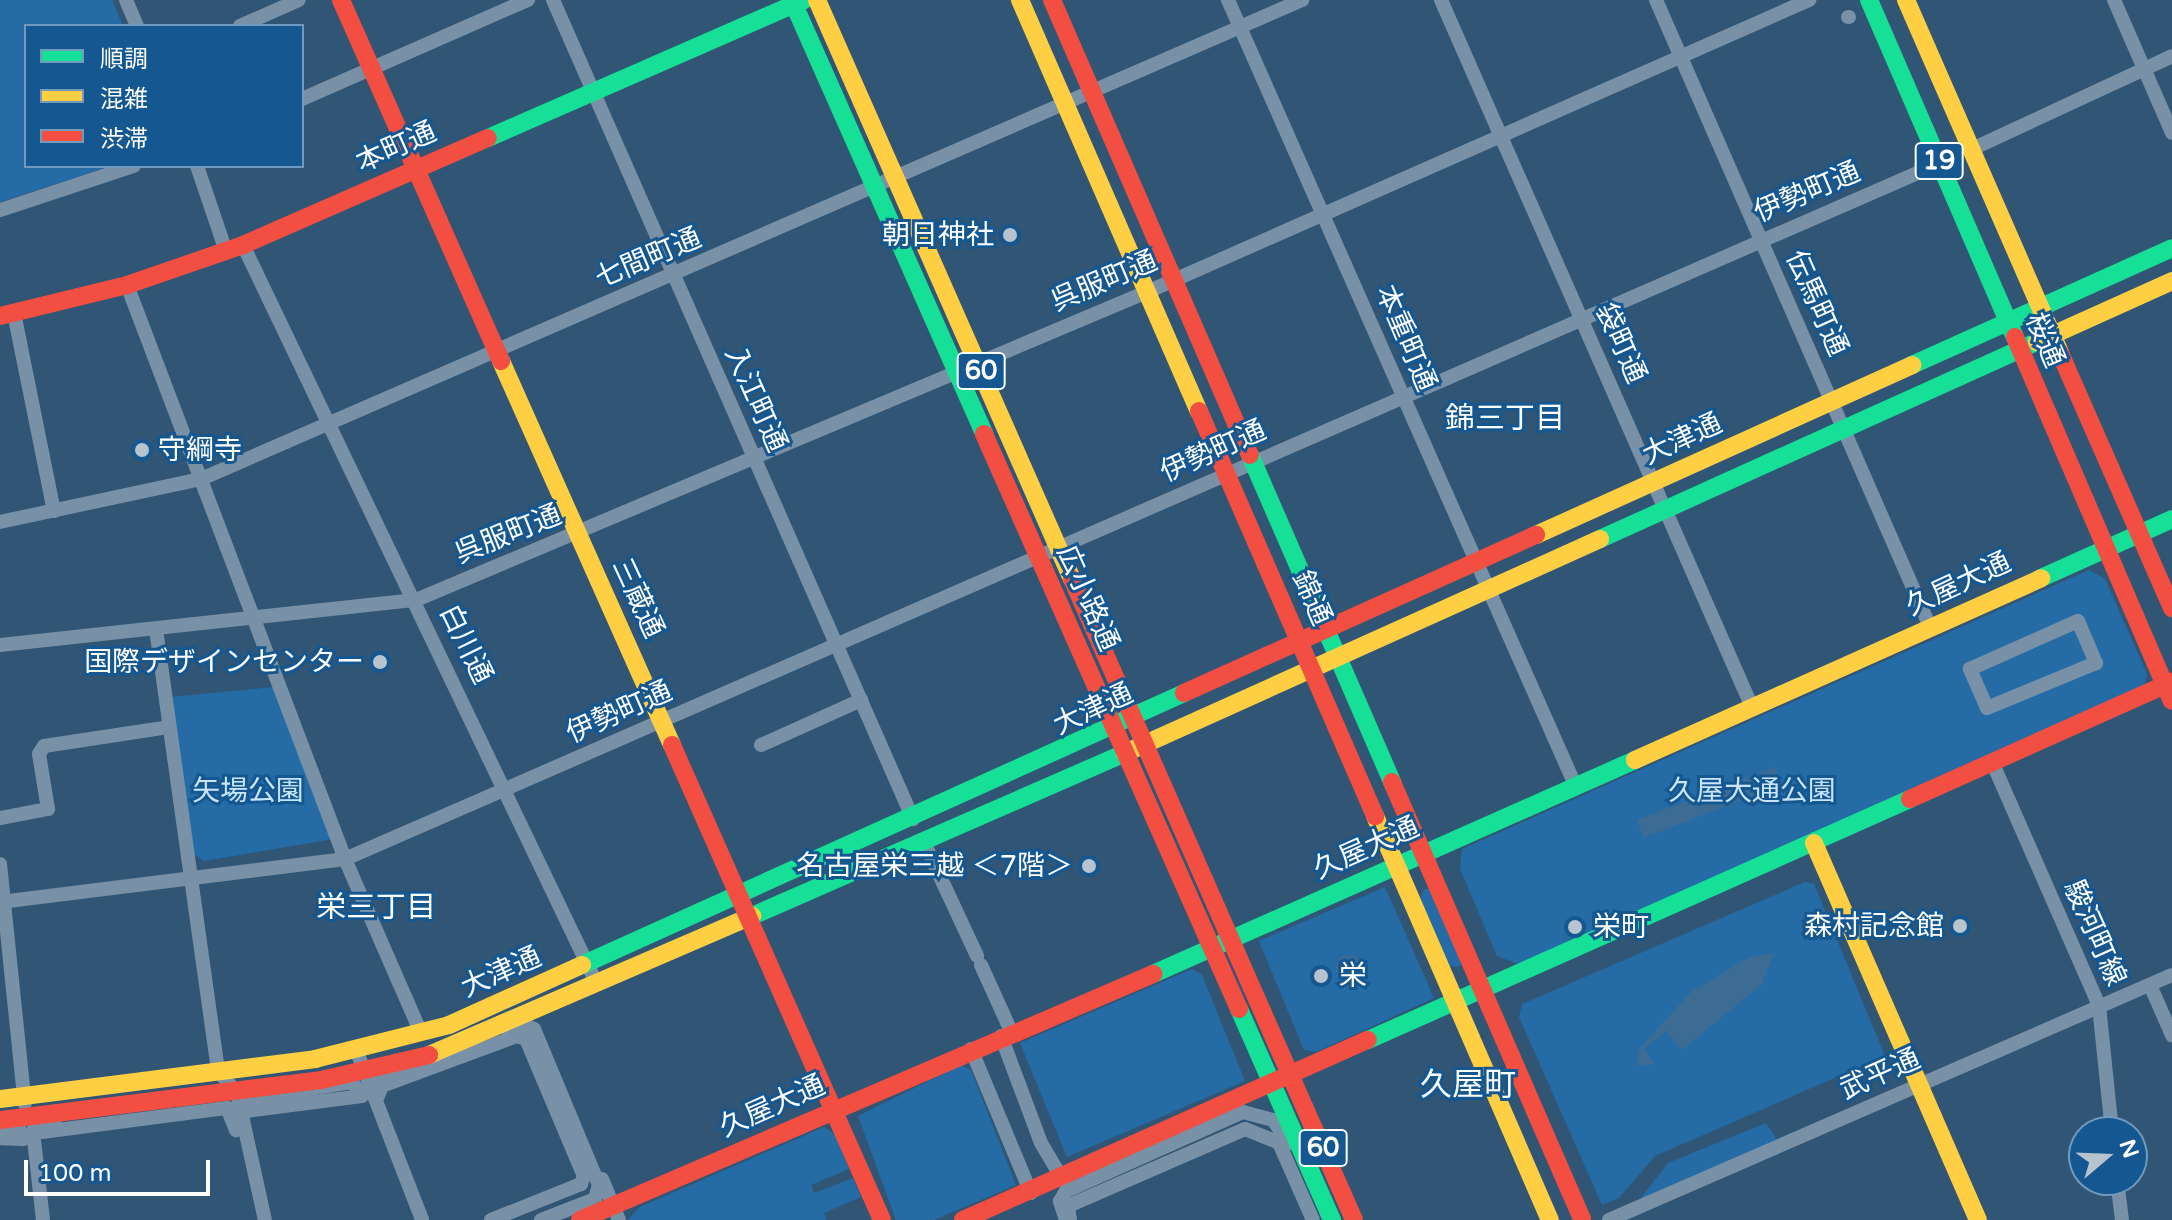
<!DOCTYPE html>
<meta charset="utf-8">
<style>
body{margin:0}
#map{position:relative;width:2172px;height:1220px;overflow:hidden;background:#315574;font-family:"Varela Round","Noto Sans JP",sans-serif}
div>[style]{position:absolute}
.green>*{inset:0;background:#256ca6}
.water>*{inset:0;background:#3c6b94;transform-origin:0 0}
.round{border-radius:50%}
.street>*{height:14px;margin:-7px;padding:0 7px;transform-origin:7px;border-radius:7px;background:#7891a7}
.fast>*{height:18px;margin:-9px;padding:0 9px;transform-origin:9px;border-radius:9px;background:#16e098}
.slow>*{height:18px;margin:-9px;padding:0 9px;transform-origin:9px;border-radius:9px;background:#ffcf43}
.jam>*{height:18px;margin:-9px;padding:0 9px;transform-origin:9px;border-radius:9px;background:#f24e42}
.dots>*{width:22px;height:22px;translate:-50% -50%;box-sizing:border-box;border:4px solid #145791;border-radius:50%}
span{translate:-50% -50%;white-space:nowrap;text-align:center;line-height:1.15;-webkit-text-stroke:6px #145791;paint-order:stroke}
.shield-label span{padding:2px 6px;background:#145791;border:2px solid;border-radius:6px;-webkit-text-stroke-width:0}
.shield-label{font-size:26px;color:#fff;font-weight:700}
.street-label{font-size:28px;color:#fff}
.poi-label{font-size:28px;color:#fff}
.right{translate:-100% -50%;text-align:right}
.left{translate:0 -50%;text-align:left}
.park-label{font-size:28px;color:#c8e5fc}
.neighbourhood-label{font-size:30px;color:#fff}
.quarter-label{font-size:32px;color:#fff}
.legend{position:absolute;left:24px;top:24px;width:280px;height:144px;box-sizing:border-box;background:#145791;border:2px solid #729abd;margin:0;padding:10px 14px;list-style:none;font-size:24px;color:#fff}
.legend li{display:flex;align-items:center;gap:16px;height:40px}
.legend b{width:40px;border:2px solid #729abd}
.north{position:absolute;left:2068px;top:1116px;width:80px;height:80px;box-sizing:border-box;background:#145791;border:2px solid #729abd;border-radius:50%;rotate:71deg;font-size:22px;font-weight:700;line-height:32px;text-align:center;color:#fff}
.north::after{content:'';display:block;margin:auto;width:28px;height:36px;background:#b7c4ce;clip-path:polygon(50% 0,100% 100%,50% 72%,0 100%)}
.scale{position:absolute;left:24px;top:1160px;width:186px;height:36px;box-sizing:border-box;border:4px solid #fff;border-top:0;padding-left:10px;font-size:24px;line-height:28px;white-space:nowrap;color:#fff;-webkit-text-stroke:6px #145791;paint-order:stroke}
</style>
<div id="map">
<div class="green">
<div style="clip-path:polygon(0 0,112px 0,123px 26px,26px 26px,26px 166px,111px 166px,0 202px)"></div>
<div style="clip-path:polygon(2089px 570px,2105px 579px,2147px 674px,2144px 685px,1518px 964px,1497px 956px,1460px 869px,1462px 849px)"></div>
<div style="clip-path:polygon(274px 687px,333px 839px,204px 861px,193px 853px,171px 697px)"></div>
<div style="clip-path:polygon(1805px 882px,1814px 884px,1885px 1056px,1655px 1156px,1619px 1198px,1602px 1205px,1519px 1017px,1522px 1004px)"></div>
<div style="clip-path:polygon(1385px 887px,1434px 998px,1316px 1052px,1304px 1050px,1259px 941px)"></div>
<div style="clip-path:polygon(1424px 889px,1431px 889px,1463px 962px,1459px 967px,1449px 966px,1419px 901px)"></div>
<div style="clip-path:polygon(1192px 969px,1202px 975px,1245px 1081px,1067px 1157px,1020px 1043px)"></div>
<div style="clip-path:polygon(961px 1065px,971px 1070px,1016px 1185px,934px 1220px,896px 1220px,858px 1116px)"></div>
<div style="clip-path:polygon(1766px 1123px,1777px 1140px,1640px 1199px,1668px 1163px)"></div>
<div style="clip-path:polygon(824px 1127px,836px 1135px,849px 1169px,811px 1185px,814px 1193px,853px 1178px,861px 1197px,824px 1213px,826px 1220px,628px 1220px,640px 1207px)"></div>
</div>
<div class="water">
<div style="left:1775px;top:767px;width:19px;height:148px;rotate:69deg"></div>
<div style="clip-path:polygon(1774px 953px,1761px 985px,1682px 1050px,1666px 1031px,1644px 1049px,1655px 1064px,1637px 1066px,1639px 1049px,1691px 992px,1749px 957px)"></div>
<div class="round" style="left:1336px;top:955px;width:28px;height:28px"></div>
</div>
<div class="street">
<div style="left:126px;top:0;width:28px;rotate:67deg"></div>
<div style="left:553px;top:0;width:895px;rotate:66.27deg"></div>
<div style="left:1228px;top:0;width:858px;rotate:66.15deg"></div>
<div style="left:1441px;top:0;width:772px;rotate:66.26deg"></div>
<div style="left:1656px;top:0;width:684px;rotate:66.39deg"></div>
<div style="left:2114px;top:0;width:145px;rotate:66.4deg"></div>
<div style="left:1848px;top:17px;width:1px"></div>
<div style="left:240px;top:26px;width:64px;rotate:-23.8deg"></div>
<div style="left:302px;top:99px;width:247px;rotate:-23.7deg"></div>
<div style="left:1972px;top:149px;width:221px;rotate:-24.9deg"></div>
<div style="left:197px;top:166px;width:90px;rotate:71.2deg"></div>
<div style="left:0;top:210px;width:141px;rotate:-18.2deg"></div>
<div style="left:243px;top:245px;width:817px;rotate:64.41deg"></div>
<div style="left:127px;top:285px;width:614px;rotate:69.2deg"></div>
<div style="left:345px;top:859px;width:190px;rotate:66.4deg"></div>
<div style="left:14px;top:313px;width:202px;rotate:78.6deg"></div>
<div style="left:0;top:522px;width:206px;rotate:-12.1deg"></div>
<div style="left:201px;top:479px;width:1201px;rotate:-23.51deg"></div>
<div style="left:2078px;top:621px;width:46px;rotate:66.8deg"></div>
<div style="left:2096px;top:663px;width:118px;rotate:157.6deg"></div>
<div style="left:1987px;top:708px;width:43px;rotate:-113.6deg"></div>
<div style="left:1970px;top:669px;width:118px;rotate:-24deg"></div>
<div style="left:156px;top:629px;width:446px;rotate:82deg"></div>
<div style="left:218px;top:1071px;width:29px;rotate:49deg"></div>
<div style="left:237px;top:1093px;width:130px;rotate:77.6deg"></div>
<div style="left:0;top:645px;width:418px;rotate:-6.2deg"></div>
<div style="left:416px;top:600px;width:793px;rotate:-22.85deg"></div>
<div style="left:1147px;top:292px;width:724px;rotate:-23.8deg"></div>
<div style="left:761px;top:745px;width:110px;rotate:-24.2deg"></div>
<div style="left:1993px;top:764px;width:264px;rotate:66.3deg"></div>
<div style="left:2099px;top:1006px;width:127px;rotate:84.1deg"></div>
<div style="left:0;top:818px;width:49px;rotate:-10.6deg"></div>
<div style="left:48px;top:809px;width:56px;rotate:-99.3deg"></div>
<div style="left:39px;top:754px;width:9px;rotate:-58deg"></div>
<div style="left:44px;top:746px;width:126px;rotate:-8.6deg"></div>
<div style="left:923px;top:840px;width:128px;rotate:65deg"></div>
<div style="left:0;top:864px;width:241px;rotate:84.1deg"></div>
<div style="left:0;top:902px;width:348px;rotate:-7.1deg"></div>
<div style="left:345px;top:859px;width:1740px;rotate:-23.57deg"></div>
<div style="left:981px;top:965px;width:72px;rotate:65.6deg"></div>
<div style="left:2150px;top:985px;width:55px;rotate:66.3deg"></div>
<div style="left:508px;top:1030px;width:17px;rotate:-21deg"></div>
<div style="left:524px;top:1024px;width:11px;rotate:27deg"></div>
<div style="left:534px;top:1029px;width:169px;rotate:67.4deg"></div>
<div style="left:599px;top:1185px;width:15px;rotate:106deg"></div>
<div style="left:595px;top:1199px;width:58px;rotate:158.7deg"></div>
<div style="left:1001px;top:1036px;width:114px;rotate:69.5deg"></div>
<div style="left:1041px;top:1143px;width:43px;rotate:59.3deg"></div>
<div style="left:971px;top:1049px;width:156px;rotate:67.4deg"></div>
<div style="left:357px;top:1052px;width:180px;rotate:68.8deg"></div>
<div style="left:434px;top:1061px;width:58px;rotate:164.1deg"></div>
<div style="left:378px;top:1077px;width:19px;rotate:90deg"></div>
<div style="left:378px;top:1096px;width:11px;rotate:-68deg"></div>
<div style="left:382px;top:1086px;width:144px;rotate:-20.3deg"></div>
<div style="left:517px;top:1036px;width:9px;rotate:18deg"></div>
<div style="left:526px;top:1039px;width:149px;rotate:67.1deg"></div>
<div style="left:584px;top:1176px;width:9px;rotate:111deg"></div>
<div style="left:581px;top:1184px;width:97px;rotate:158.2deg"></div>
<div style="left:352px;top:1082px;width:17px;rotate:54deg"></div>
<div style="left:362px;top:1096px;width:117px;rotate:172.6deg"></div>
<div style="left:246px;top:1111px;width:12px;rotate:-76deg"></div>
<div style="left:249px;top:1099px;width:104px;rotate:-9.4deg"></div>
<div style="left:0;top:1129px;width:19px;rotate:-3deg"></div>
<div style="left:19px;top:1128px;width:12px;rotate:70deg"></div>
<div style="left:23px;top:1139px;width:23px;rotate:-178deg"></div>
<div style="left:42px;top:1132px;width:187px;rotate:-7.4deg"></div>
<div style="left:227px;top:1108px;width:24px;rotate:68deg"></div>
<div style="left:602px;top:1179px;width:44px;rotate:67.5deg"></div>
<div style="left:2117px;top:1180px;width:40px;rotate:82.9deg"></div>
<div style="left:43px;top:1220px;width:90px;rotate:-96.4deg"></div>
<div style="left:33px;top:1131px;width:24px;rotate:-24deg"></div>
<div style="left:1066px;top:1220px;width:20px;rotate:-108deg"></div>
<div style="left:1060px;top:1201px;width:12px;rotate:-59deg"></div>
<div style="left:1066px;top:1191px;width:194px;rotate:-24.1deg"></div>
<div style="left:1243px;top:1112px;width:31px;rotate:15deg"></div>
<div style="left:1273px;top:1120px;width:28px;rotate:55deg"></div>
<div style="left:1070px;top:1220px;width:14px;rotate:-98deg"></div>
<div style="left:1068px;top:1206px;width:193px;rotate:-23.5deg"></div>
<div style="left:1245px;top:1129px;width:37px;rotate:22deg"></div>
<div style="left:1279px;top:1143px;width:84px;rotate:66.2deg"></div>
<div style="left:1609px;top:1220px;width:614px;rotate:-23.52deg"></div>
</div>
<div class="fast">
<div style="left:792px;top:0;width:475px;rotate:66.1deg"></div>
<div style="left:1869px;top:0;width:367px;rotate:66.6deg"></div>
<div style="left:488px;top:138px;width:345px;rotate:-23.6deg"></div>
<div style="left:1912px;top:365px;width:285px;rotate:-24.2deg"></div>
<div style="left:1250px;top:455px;width:357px;rotate:66.5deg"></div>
<div style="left:1600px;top:539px;width:479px;rotate:-24.3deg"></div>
<div style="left:2041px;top:578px;width:144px;rotate:-24.2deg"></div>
<div style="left:752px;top:916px;width:407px;rotate:-23.6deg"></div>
<div style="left:582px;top:965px;width:661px;rotate:-24.31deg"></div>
<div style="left:1153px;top:974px;width:527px;rotate:-23.94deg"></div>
<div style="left:1239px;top:1009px;width:231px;rotate:66.2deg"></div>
<div style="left:1368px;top:1040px;width:593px;rotate:-23.97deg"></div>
</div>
<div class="slow">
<div style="left:817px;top:0;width:633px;rotate:66.23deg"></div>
<div style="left:1020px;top:0;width:448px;rotate:66.5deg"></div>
<div style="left:1906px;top:0;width:385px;rotate:66.4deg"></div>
<div style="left:2037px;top:342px;width:148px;rotate:-24.3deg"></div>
<div style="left:501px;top:361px;width:420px;rotate:66deg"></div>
<div style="left:1536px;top:535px;width:413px;rotate:-24.3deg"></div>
<div style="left:1125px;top:753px;width:521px;rotate:-24.25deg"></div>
<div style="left:1635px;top:760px;width:445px;rotate:-24.1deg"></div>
<div style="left:1375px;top:816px;width:440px;rotate:66.6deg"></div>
<div style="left:1814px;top:843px;width:411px;rotate:66.5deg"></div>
<div style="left:429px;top:1055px;width:352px;rotate:-23.3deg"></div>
<div style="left:0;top:1099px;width:318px;rotate:-7.2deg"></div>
<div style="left:315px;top:1059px;width:138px;rotate:-14.2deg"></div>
<div style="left:449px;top:1025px;width:146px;rotate:-24.3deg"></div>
</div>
<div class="jam">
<div style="left:341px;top:0;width:395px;rotate:66.1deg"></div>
<div style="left:1052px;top:0;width:496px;rotate:66.5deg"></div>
<div style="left:0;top:316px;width:131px;rotate:-13.7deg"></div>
<div style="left:127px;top:285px;width:123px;rotate:-19deg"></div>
<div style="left:243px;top:245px;width:267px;rotate:-23.6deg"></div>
<div style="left:2015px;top:337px;width:396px;rotate:66.7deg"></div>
<div style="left:2060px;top:353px;width:279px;rotate:66.3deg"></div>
<div style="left:1199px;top:411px;width:442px;rotate:66.5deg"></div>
<div style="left:984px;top:434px;width:629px;rotate:66.08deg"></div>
<div style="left:1072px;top:579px;width:700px;rotate:66.25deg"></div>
<div style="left:1184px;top:693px;width:386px;rotate:-24.2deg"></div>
<div style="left:672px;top:745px;width:519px;rotate:66.15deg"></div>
<div style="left:1392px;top:782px;width:477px;rotate:66.5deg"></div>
<div style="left:1910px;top:799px;width:287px;rotate:-24.1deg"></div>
<div style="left:0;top:1120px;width:323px;rotate:-7.1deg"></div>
<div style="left:321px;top:1080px;width:111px;rotate:-13deg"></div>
<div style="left:580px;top:1220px;width:624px;rotate:-23.23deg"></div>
<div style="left:963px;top:1220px;width:443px;rotate:-24deg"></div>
</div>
<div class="dots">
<div style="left:1010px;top:235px;background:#b7c4ce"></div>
<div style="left:142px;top:450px;background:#b7c4ce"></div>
<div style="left:380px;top:662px;background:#b7c4ce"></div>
<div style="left:1089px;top:866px;background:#b7c4ce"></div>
<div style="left:1960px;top:926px;background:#b7c4ce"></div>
<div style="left:1575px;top:927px;background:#b7c4ce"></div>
<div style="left:1321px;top:976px;background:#b7c4ce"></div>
</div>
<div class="shield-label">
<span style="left:1939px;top:161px">19</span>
<span style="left:981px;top:371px">60</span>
<span style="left:1323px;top:1148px">60</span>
</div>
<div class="street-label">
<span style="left:396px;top:147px;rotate:-24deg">本町通</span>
<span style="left:1807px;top:192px;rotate:-23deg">伊勢町通</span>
<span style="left:648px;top:258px;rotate:-23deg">七間町通</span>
<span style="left:1104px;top:281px;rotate:-23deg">呉服町通</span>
<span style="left:1817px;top:303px;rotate:66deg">伝馬町通</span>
<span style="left:1406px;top:338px;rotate:67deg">本重町通</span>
<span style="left:2045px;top:340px;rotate:67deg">桜通</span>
<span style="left:1621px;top:343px;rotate:66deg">袋町通</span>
<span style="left:756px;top:399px;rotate:66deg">入江町通</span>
<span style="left:1682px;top:439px;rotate:-25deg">大津通</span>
<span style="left:1213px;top:451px;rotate:-24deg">伊勢町通</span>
<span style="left:508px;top:534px;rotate:-22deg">呉服町通</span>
<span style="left:1958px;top:584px;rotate:-25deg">久屋大通</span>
<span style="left:638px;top:598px;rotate:65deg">三蔵通</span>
<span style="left:1088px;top:598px;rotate:66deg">広小路通</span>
<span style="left:1312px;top:598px;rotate:66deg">錦通</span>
<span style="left:466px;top:644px;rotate:64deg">白川通</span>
<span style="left:1093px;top:709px;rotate:-25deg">大津通</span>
<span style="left:619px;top:712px;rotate:-24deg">伊勢町通</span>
<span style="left:1366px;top:848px;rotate:-24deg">久屋大通</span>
<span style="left:2095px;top:933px;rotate:66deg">駿河町線</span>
<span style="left:501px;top:972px;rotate:-24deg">大津通</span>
<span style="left:1880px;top:1074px;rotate:-24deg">武平通</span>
<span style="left:772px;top:1106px;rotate:-24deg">久屋大通</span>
</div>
<div class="poi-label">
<span class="right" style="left:994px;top:235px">朝日神社</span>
<span class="left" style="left:158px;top:450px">守綱寺</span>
<span class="right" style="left:364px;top:662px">国際デザインセンター</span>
<span class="right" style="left:1073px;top:866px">名古屋栄三越 ＜7階＞</span>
<span class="right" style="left:1944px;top:926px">森村記念館</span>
<span class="left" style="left:1593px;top:927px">栄町</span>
<span class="left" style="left:1339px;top:976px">栄</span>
</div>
<div class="park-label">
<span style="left:248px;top:791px">矢場公園</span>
<span style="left:1752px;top:791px">久屋大通公園</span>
</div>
<div class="neighbourhood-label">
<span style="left:1505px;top:419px">錦三丁目</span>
<span style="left:376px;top:908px">栄三丁目</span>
</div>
<div class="quarter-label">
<span style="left:1468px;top:1085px">久屋町</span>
</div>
<ul class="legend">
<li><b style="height:10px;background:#16e098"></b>順調</li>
<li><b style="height:10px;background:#ffcf43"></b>混雑</li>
<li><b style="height:10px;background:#f24e42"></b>渋滞</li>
</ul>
<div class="north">N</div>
<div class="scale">100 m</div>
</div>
